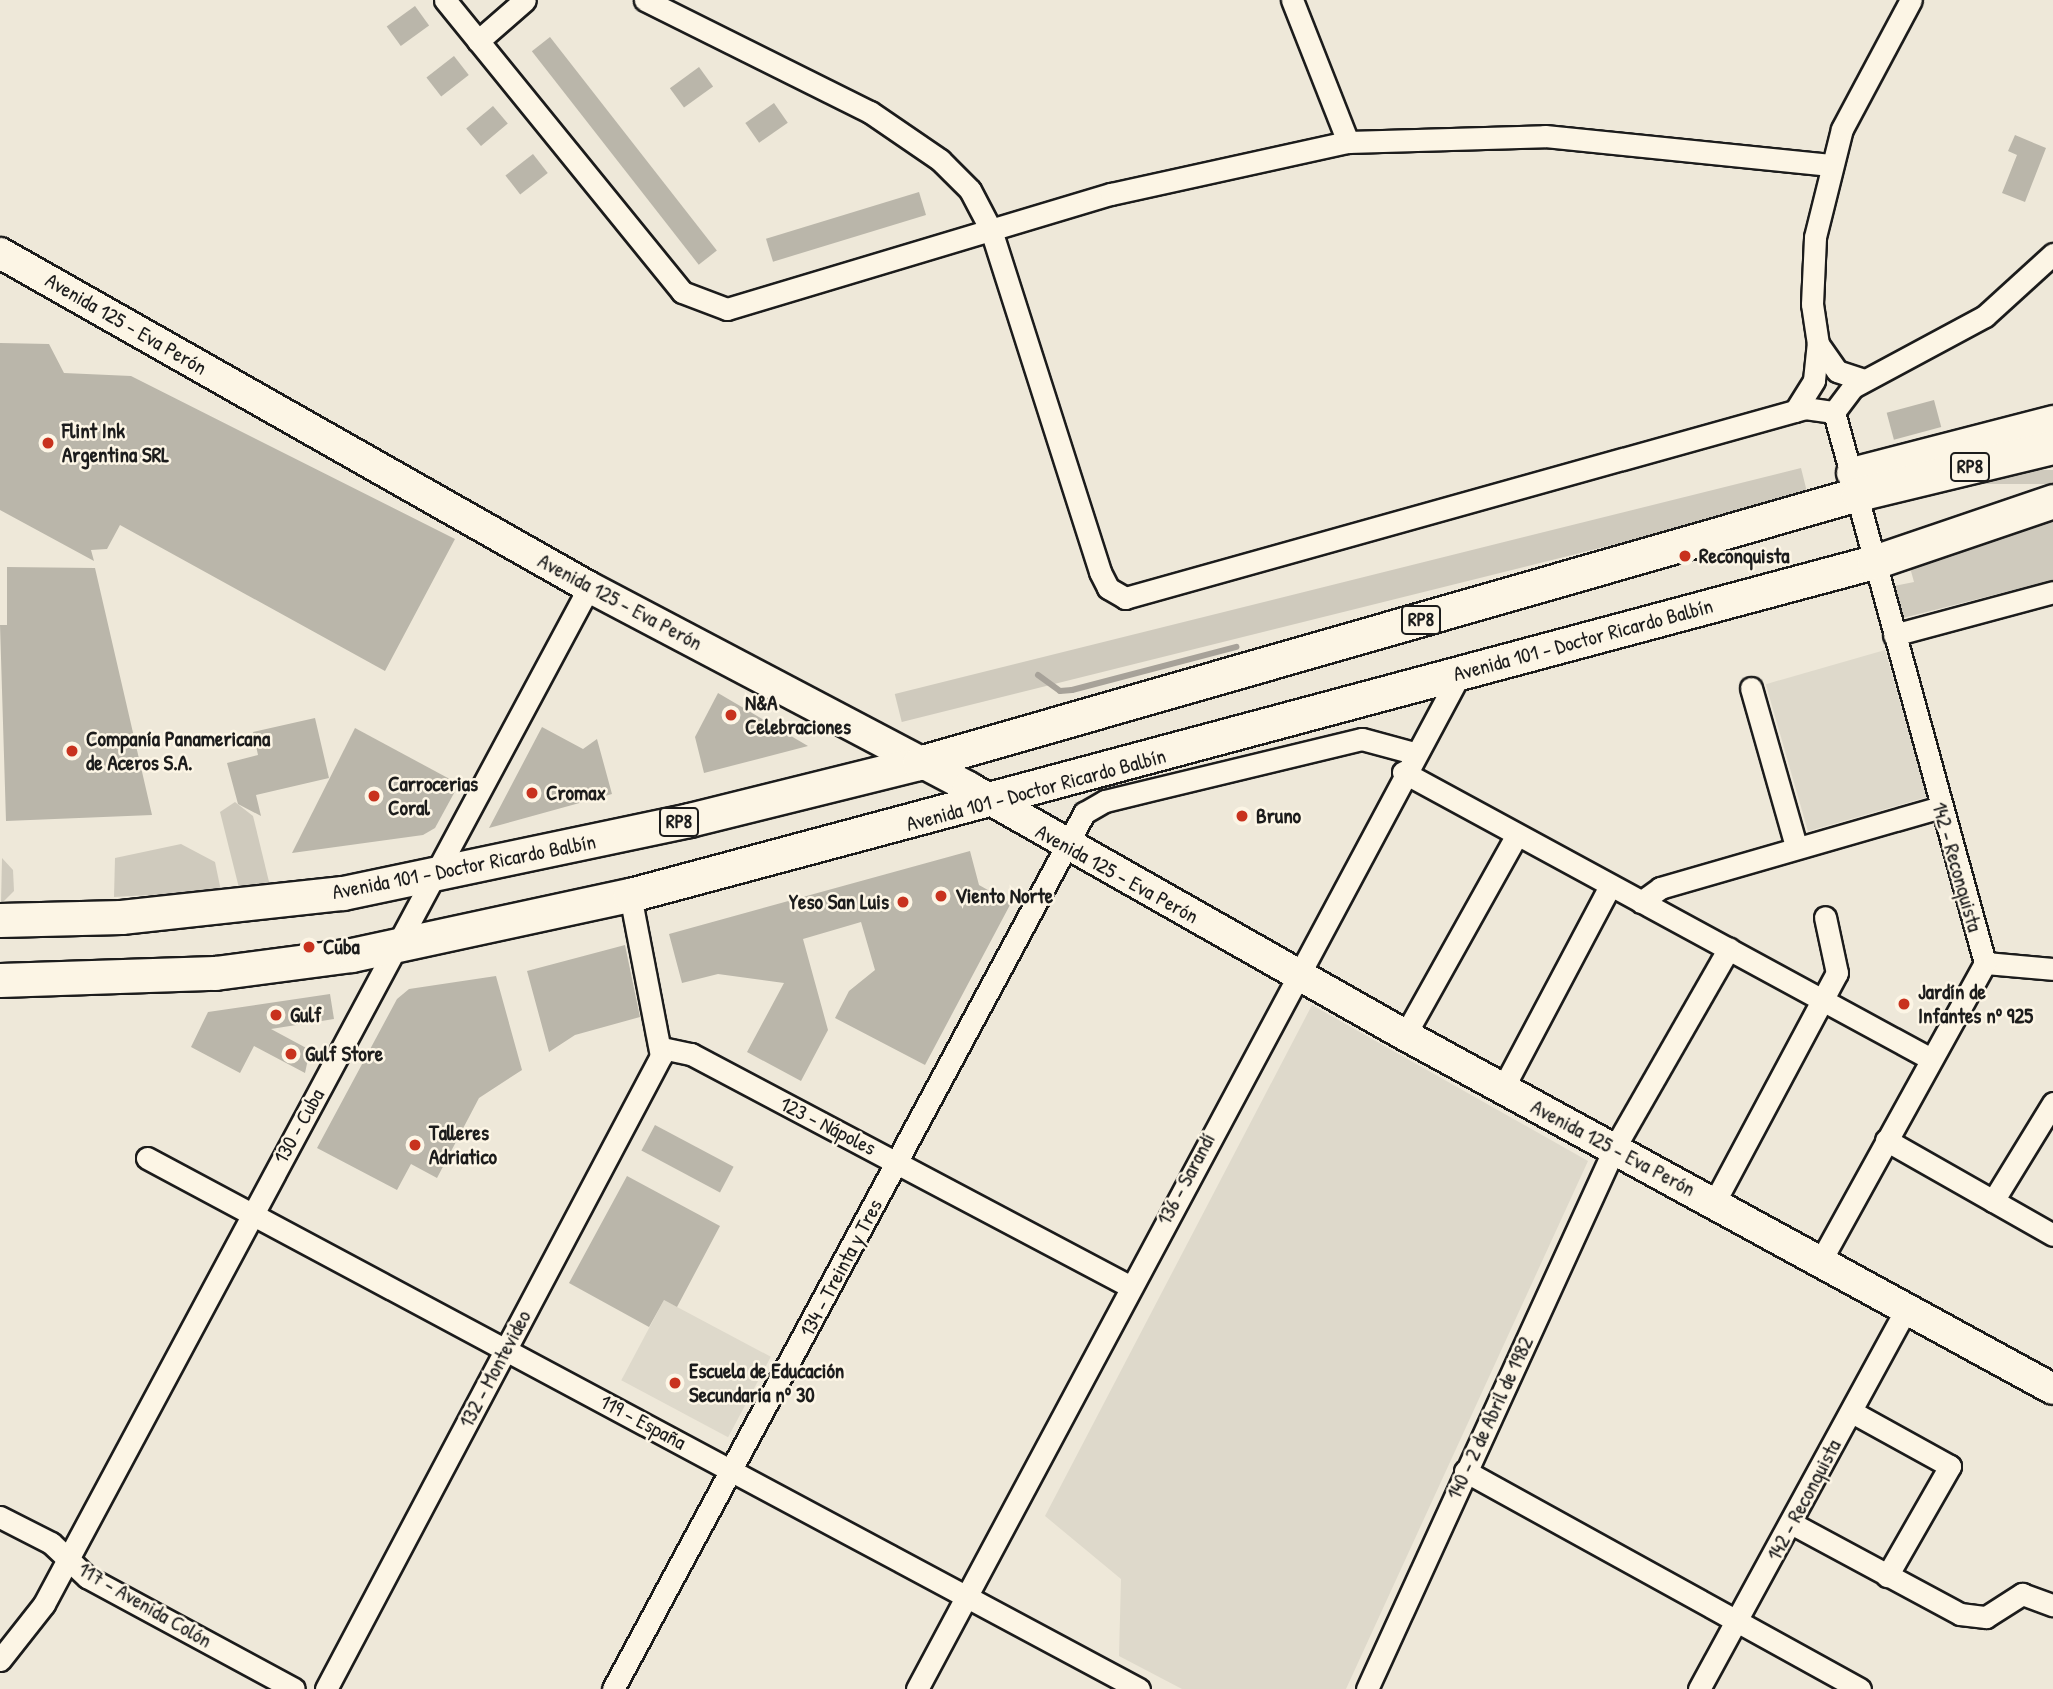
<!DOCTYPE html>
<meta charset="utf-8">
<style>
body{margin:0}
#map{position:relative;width:2053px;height:1689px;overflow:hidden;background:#eee8d9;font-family:"Patrick Hand",sans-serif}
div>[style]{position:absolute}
.built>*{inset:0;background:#ded9cb;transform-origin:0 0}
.green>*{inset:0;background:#cfcabd;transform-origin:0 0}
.stream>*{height:6px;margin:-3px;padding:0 3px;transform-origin:3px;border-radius:3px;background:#a7a299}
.building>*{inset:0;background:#bab6aa;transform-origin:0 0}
.roads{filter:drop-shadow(2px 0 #1c1c1c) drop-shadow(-2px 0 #1c1c1c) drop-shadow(0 2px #1c1c1c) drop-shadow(0 -2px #1c1c1c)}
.street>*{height:21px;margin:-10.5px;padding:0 10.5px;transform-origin:10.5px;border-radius:10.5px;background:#fcf5e5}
.secondary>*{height:30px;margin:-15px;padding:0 15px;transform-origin:15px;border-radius:15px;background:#fcf5e5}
.primary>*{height:33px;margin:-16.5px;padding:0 16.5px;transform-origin:16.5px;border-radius:16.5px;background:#fcf5e5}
.dots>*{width:19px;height:19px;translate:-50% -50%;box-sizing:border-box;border:4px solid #fcf5e5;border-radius:50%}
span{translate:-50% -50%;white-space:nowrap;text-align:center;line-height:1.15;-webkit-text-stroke:5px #fcf5e5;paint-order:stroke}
.shield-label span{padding:2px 5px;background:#fcf5e5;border:2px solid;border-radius:5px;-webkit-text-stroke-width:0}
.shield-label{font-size:19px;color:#1c1c1c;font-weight:700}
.street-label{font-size:21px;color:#1c1c1c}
.poi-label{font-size:21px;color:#1c1c1c;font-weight:700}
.left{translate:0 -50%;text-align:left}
.right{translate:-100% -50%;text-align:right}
</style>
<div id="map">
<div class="built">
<div style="left:1885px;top:650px;width:153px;height:124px;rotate:74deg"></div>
<div style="clip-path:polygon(1312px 1005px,1588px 1161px,1346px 1689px,1182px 1689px,1119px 1656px,1121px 1579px,1045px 1516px)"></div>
<div style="left:664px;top:1300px;width:121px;height:91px;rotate:28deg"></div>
</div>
<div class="green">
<div style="left:1801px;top:468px;width:29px;height:934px;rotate:76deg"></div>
<div style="left:2053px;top:470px;width:14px;height:148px;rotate:90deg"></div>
<div style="clip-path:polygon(2053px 519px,2053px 580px,1903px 618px,1894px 586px,1914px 582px,1909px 564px)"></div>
<div style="clip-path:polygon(235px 802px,253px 816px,270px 886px,240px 892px,220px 812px)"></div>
<div style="clip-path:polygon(181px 844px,215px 862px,221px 891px,114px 897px,115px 858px)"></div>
<div style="clip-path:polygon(2px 858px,13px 870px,14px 891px,1px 904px)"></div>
</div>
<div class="stream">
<div style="left:1038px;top:675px;width:27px;rotate:36deg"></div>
<div style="left:1060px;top:691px;width:12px;rotate:-5deg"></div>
<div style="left:1072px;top:690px;width:170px;rotate:-14.7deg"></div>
</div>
<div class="building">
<div style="left:415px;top:6px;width:24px;height:35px;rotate:54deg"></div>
<div style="left:550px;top:37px;width:271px;height:23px;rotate:52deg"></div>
<div style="left:454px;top:56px;width:24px;height:35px;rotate:52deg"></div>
<div style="left:699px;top:67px;width:24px;height:36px;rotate:54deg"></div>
<div style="left:774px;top:103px;width:24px;height:35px;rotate:55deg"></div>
<div style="left:493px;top:106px;width:23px;height:35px;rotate:50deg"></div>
<div style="clip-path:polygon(2015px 135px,2046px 148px,2025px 202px,2002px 193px,2017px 155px,2008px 151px)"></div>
<div style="left:533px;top:154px;width:24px;height:35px;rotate:52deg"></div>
<div style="left:919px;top:192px;width:24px;height:160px;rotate:73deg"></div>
<div style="clip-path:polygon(0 343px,49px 344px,64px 373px,131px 376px,455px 539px,385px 671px,120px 525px,107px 549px,91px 550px,94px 561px,0 510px)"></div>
<div style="left:1934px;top:400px;width:28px;height:49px;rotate:75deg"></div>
<div style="clip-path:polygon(7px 567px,95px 568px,152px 815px,6px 821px,0 625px,7px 625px)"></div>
<div style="clip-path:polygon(718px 693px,808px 746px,704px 773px,695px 737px)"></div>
<div style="clip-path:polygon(315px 718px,329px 778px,256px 795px,261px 816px,238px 804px,227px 763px,258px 755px,253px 732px)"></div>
<div style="clip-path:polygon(542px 727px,583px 749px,597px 739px,612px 794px,489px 828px)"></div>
<div style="clip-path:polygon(355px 728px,459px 784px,435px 828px,423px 835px,292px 853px)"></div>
<div style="clip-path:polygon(970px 851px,979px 885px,1011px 903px,925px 1065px,835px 1018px,849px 991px,875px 970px,861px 922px,803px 939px,828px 1030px,801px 1081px,747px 1052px,784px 983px,718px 974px,682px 983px,669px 934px)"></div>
<div style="clip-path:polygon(625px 945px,640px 1017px,575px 1035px,549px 1052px,527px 971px)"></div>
<div style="clip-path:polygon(496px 976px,522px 1070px,479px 1098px,437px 1178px,411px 1164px,397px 1190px,317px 1148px,397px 999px,409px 989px)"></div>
<div style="clip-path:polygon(330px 994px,334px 1019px,271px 1029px,310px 1050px,305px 1073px,254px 1046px,240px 1073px,191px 1047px,208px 1012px)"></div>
<div style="left:655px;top:1125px;width:89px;height:29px;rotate:28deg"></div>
<div style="clip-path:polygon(627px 1176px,720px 1226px,677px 1307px,664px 1300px,649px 1327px,569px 1283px)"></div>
</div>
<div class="roads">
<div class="street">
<div style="left:445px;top:0;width:376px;rotate:50.9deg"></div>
<div style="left:682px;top:292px;width:48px;rotate:20.7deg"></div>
<div style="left:727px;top:309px;width:401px;rotate:-16.7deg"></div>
<div style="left:1111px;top:194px;width:243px;rotate:-12.4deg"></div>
<div style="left:1348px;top:142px;width:153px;rotate:-111.5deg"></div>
<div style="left:645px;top:0;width:251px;rotate:26.5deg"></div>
<div style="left:870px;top:112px;width:85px;rotate:34.4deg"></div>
<div style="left:940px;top:160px;width:42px;rotate:45deg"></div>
<div style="left:970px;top:190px;width:45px;rotate:62.3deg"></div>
<div style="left:991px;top:230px;width:359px;rotate:72.3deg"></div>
<div style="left:1100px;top:572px;width:18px;rotate:63deg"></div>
<div style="left:1108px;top:588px;width:20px;rotate:30deg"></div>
<div style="left:1125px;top:598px;width:706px;rotate:-15.61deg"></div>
<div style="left:1805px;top:408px;width:29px;rotate:8deg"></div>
<div style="left:1834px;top:412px;width:31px;rotate:-53deg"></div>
<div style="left:1853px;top:387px;width:150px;rotate:-28.3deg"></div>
<div style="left:1985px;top:316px;width:92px;rotate:-42.4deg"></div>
<div style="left:478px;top:41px;width:62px;rotate:-41.1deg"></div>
<div style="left:1348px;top:142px;width:197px;rotate:-1.7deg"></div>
<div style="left:1545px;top:136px;width:287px;rotate:5.8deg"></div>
<div style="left:1864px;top:380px;width:28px;rotate:-162deg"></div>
<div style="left:1837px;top:371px;width:33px;rotate:-125deg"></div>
<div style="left:1818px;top:344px;width:40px;rotate:-98.5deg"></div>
<div style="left:1812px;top:304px;width:67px;rotate:-87.4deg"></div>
<div style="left:1815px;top:237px;width:111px;rotate:-76deg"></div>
<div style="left:1842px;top:129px;width:146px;rotate:-61.9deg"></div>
<div style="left:1795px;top:411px;width:36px;rotate:-58deg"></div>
<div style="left:1814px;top:380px;width:36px;rotate:-84deg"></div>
<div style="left:1894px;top:635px;width:165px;rotate:-15.1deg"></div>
<div style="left:1751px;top:688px;width:164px;rotate:74.1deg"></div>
<div style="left:1403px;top:772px;width:601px;rotate:28.53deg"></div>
<div style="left:1641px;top:902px;width:24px;rotate:-36deg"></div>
<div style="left:1660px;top:888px;width:291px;rotate:-16.1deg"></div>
<div style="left:1985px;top:963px;width:68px;rotate:5deg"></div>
<div style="left:1405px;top:1035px;width:228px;rotate:-60.8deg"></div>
<div style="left:662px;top:1048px;width:30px;rotate:12deg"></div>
<div style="left:691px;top:1054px;width:497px;rotate:27.9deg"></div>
<div style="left:1503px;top:1088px;width:229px;rotate:-62.1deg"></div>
<div style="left:1886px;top:1140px;width:192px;rotate:29.6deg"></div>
<div style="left:147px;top:1158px;width:1125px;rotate:28.16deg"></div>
<div style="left:1993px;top:1201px;width:115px;rotate:-58.5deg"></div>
<div style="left:1714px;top:1203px;width:261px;rotate:-61.9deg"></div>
<div style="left:1837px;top:973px;width:57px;rotate:-102.1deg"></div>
<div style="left:1820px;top:1262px;width:342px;rotate:-61.1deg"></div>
<div style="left:1985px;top:963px;width:571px;rotate:-105.33deg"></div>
<div style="left:1852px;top:1412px;width:112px;rotate:28.9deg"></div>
<div style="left:1950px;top:1466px;width:127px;rotate:119.8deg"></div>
<div style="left:1465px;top:1471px;width:451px;rotate:28.9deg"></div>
<div style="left:0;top:1517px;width:57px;rotate:27deg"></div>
<div style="left:51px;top:1543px;width:50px;rotate:43.4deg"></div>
<div style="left:87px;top:1577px;width:235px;rotate:28.4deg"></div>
<div style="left:1791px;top:1523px;width:192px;rotate:28.3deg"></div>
<div style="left:1960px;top:1614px;width:26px;rotate:7deg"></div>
<div style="left:1986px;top:1617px;width:43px;rotate:-32.6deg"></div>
<div style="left:2022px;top:1594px;width:33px;rotate:20deg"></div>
<div style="left:0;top:1660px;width:71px;rotate:-51.8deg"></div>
<div style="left:44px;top:1604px;width:1154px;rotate:-61.81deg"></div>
<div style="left:326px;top:1689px;width:716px;rotate:-62.11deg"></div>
<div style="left:661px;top:1056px;width:164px;rotate:-100.9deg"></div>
<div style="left:613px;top:1689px;width:995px;rotate:-61.73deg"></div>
<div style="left:1084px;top:813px;width:24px;rotate:-30deg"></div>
<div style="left:1105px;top:801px;width:264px;rotate:-13.6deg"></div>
<div style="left:1362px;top:739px;width:54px;rotate:15.1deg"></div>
<div style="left:917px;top:1689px;width:1153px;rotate:-61.86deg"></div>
<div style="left:1367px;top:1689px;width:596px;rotate:-65.41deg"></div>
<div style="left:1615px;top:1147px;width:229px;rotate:-60.2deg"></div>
<div style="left:1699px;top:1689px;width:432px;rotate:-61.4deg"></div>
</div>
<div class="secondary">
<div style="left:0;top:253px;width:677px;rotate:29.56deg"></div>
<div style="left:589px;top:587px;width:429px;rotate:27.8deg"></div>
<div style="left:968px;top:787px;width:502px;rotate:29.58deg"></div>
<div style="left:1405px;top:1035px;width:738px;rotate:28.65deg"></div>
<div style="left:1852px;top:473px;width:208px;rotate:-14.5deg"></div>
</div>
<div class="primary">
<div style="left:0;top:920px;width:121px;rotate:-1.4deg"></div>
<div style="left:121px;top:917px;width:223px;rotate:-6.2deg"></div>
<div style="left:343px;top:893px;width:354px;rotate:-11.9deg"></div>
<div style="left:689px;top:820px;width:237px;rotate:-13.9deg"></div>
<div style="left:919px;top:763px;width:977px;rotate:-15.99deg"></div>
<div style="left:1858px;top:494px;width:201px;rotate:-13.6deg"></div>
<div style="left:0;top:980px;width:215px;rotate:-1.9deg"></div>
<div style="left:215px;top:973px;width:138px;rotate:-7.5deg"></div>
<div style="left:352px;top:955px;width:284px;rotate:-12.2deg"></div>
<div style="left:630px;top:895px;width:1288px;rotate:-14.99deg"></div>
<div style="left:1874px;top:562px;width:189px;rotate:-18.8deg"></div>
</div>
</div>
<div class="dots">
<div style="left:48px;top:443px;background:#c8321e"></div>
<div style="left:1685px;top:556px;background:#c8321e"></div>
<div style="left:731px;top:715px;background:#c8321e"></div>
<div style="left:72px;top:751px;background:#c8321e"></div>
<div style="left:532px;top:793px;background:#c8321e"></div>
<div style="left:374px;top:796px;background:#c8321e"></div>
<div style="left:1242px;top:816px;background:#c8321e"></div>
<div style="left:941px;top:896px;background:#c8321e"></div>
<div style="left:903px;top:902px;background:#c8321e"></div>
<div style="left:309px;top:947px;background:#c8321e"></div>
<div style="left:1904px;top:1004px;background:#c8321e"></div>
<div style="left:276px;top:1015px;background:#c8321e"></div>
<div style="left:291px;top:1054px;background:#c8321e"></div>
<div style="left:415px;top:1145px;background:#c8321e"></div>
<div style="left:675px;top:1383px;background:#c8321e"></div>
</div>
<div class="shield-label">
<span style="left:1970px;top:467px">RP8</span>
<span style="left:1421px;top:620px">RP8</span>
<span style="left:679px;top:822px">RP8</span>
</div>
<div class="street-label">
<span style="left:126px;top:324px;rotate:30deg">Avenida 125 - Eva Perón</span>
<span style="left:620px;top:602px;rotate:28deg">Avenida 125 - Eva Perón</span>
<span style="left:1583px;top:640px;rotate:-15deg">Avenida 101 - Doctor Ricardo Balbín</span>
<span style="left:1036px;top:790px;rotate:-15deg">Avenida 101 - Doctor Ricardo Balbín</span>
<span style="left:464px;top:867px;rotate:-11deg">Avenida 101 - Doctor Ricardo Balbín</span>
<span style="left:1957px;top:867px;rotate:74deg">142 - Reconquista</span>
<span style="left:1117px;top:874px;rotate:29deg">Avenida 125 - Eva Perón</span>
<span style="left:299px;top:1126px;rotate:-61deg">130 - Cuba</span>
<span style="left:828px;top:1126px;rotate:27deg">123 - Nápoles</span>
<span style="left:1613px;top:1148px;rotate:28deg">Avenida 125 - Eva Perón</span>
<span style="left:1186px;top:1179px;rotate:-62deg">136 - Sarandí</span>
<span style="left:841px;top:1268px;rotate:-62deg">134 - Treinta y Tres</span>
<span style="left:495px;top:1369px;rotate:-62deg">132 - Montevideo</span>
<span style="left:1490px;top:1418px;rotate:-65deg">140 - 2 de Abril de 1982</span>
<span style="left:643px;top:1422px;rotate:28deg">119 - España</span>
<span style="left:1804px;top:1500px;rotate:-62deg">142 - Reconquista</span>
<span style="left:145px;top:1605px;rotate:30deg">117 - Avenida Colón</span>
</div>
<div class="poi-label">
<span class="left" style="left:62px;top:443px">Flint Ink<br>Argentina SRL</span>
<span class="left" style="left:1699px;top:556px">Reconquista</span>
<span class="left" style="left:745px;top:715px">N&amp;A<br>Celebraciones</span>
<span class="left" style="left:86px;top:751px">Companía Panamericana<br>de Aceros S.A.</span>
<span class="left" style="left:388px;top:796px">Carrocerias<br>Coral</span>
<span class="left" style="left:546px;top:793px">Cromax</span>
<span class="left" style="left:1256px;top:816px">Bruno</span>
<span class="left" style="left:955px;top:896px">Viento Norte</span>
<span class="right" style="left:889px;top:902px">Yeso San Luis</span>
<span class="left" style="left:323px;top:947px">Cuba</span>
<span class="left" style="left:1918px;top:1004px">Jardín de<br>Infantes nº 925</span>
<span class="left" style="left:290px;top:1015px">Gulf</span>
<span class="left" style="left:305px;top:1054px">Gulf Store</span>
<span class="left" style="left:429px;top:1145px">Talleres<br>Adriatico</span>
<span class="left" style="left:689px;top:1383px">Escuela de Educación<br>Secundaria nº 30</span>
</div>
</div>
